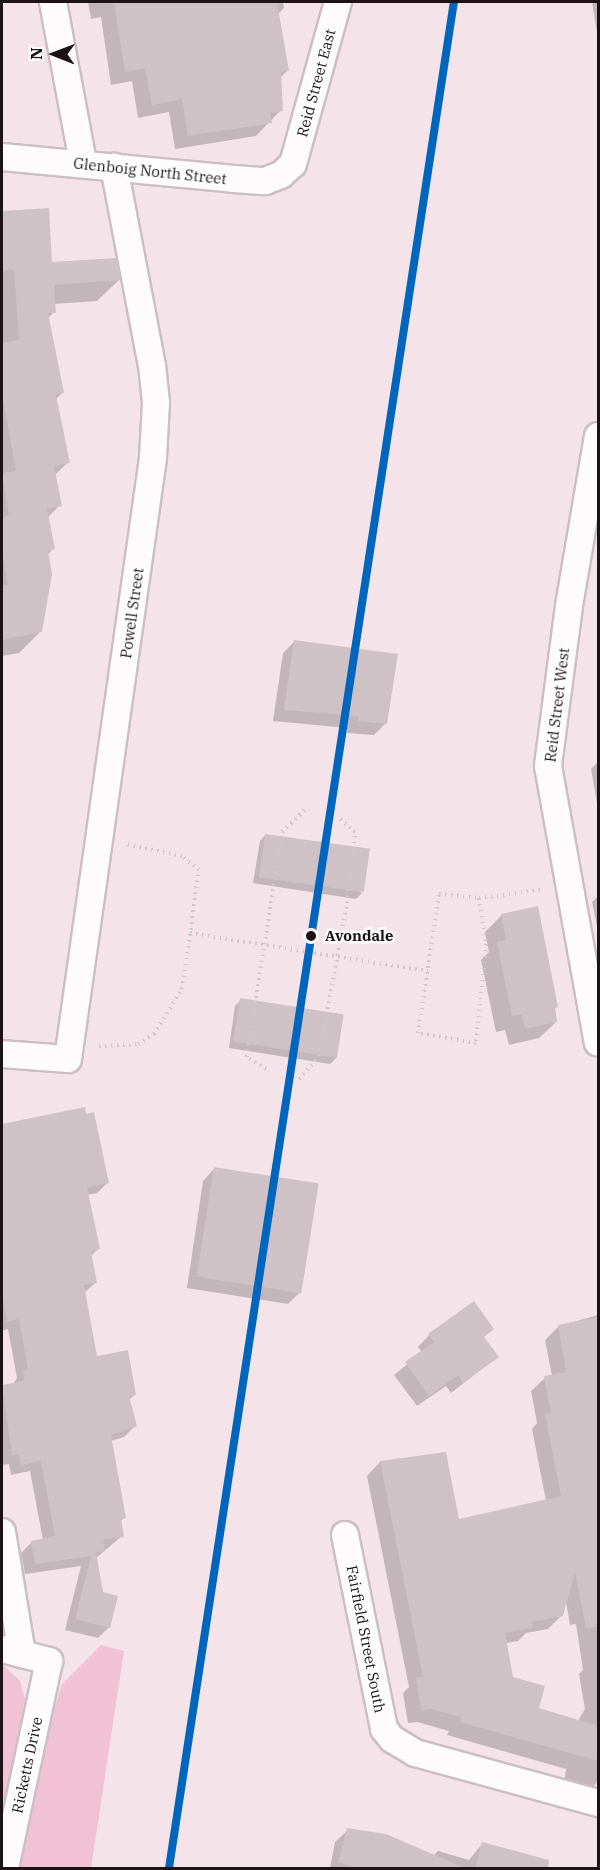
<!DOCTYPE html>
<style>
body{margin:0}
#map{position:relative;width:600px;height:1870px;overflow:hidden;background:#f4e4ea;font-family:"IBM Plex Serif",serif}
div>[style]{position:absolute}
.green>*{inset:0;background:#f1c1d4}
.shadow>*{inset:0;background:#0003}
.building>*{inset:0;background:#cfc2c7;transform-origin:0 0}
.path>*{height:4px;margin-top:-2px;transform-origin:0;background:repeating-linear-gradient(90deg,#cec8cb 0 1.5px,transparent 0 6px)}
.roads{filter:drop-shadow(2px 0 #cbbfc4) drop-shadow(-2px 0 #cbbfc4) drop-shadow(0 2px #cbbfc4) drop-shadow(0 -2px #cbbfc4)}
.street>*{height:26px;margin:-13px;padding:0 13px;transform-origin:13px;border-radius:13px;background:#fdfbfc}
.rail-1>*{height:8px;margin:-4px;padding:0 4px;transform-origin:4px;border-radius:4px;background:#0065bd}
.dots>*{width:16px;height:16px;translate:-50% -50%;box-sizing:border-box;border:3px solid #fff;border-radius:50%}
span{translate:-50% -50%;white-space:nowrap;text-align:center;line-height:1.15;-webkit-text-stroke:5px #fff;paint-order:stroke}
.street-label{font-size:15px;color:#1d1317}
.stop-label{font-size:15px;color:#1d1317;font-weight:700}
.left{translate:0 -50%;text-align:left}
.frame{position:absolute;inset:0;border:3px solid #1d1317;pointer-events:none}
.north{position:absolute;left:24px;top:24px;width:60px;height:60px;-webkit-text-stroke:4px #fff;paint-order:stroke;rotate:271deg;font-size:16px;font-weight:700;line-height:24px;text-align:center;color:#1d1317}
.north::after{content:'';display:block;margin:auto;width:21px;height:27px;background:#1d1317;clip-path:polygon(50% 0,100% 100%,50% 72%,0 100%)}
</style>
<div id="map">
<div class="green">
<div style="clip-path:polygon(101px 1645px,124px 1651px,91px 1868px,19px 1868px,42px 1749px,62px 1684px)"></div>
<div style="clip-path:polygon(2px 1664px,20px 1681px,25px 1699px,2px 1815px)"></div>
</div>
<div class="shadow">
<div style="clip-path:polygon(88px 2px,283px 2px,284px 8px,278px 14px,288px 70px,280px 78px,281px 110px,256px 136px,175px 149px,169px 112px,138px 118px,132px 81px,111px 85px,101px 17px,91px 19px)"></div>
<div style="clip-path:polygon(592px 2px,598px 2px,598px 39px)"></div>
<div style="clip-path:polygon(48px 209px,51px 263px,119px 280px,97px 301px,54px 304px,54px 312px,48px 318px,62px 393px,55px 400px,68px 462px,55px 475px,60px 505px,47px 518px,53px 549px,47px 555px,40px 632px,19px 653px,2px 656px,2px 212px)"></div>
<div style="clip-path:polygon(295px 641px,386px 723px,374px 735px,347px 733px,347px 728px,273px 721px,283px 653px)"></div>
<div style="clip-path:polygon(598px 762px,598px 809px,591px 769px)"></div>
<div style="clip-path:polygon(265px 835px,362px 893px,356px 899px,253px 883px,260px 841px)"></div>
<div style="clip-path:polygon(598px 896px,598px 931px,592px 902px)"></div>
<div style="clip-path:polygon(502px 915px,553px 1010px,556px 1022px,539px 1038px,509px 1045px,505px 1030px,496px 1032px,481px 960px,489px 952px,485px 932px)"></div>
<div style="clip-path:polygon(241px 1000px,336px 1058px,330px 1064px,229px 1048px,235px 1006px)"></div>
<div style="clip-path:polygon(84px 1109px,108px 1182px,97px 1193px,87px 1195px,98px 1249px,90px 1257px,95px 1283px,84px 1293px,96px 1358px,135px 1394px,129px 1400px,135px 1426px,124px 1437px,111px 1441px,125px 1517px,120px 1522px,122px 1536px,96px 1558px,109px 1627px,98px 1638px,65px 1630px,81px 1566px,25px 1574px,21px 1553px,32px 1542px,43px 1540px,30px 1471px,11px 1475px,9px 1464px,2px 1465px,2px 1387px,13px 1384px,17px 1378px,8px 1329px,2px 1331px,2px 1125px)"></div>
<div style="clip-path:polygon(214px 1169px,300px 1292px,288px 1304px,187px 1288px,203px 1181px)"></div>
<div style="clip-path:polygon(evenodd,598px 1315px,598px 1781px,588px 1792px,564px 1786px,566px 1769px,447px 1735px,449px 1731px,417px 1722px,408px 1723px,403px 1693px,409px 1687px,367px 1476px,380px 1462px,458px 1521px,546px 1501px,532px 1429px,537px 1423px,531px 1391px,545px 1378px,552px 1376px,545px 1340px,559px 1326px,598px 1315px,566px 1602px,570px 1625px,576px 1624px,583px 1670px,579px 1674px,585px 1709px,578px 1721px,537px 1709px,512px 1678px,506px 1643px,518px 1641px,526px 1633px,548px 1629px,562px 1615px,566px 1602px)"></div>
<div style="clip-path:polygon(492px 1329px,483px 1338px,497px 1357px,451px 1393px,446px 1386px,417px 1406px,394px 1375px,422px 1352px,418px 1347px,429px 1335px)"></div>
<div style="clip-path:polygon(348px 1830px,433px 1856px,438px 1851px,469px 1860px,482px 1844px,501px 1868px,330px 1868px,335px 1842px)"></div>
</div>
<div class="building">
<div style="clip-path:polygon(114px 2px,277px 2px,289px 71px,281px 72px,283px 111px,270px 113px,272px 123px,188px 136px,182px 99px,152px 105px,145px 68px,125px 72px)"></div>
<div style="clip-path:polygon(49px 208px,52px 262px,116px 258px,120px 280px,54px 285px,56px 313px,48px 313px,64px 393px,56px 395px,70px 463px,54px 466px,62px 506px,47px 509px,55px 549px,48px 551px,52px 574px,42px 632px,2px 640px,2px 586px,8px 585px,2px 552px,2px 517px,9px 515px,2px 473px,16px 471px,2px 395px,2px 343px,19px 340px,14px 270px,2px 271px,2px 211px)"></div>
<div style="clip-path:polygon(294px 640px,398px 654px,387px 724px,358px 721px,358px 716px,284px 710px)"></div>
<div style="left:265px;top:834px;width:106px;height:44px;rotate:8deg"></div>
<div style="clip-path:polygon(538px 906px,558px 1007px,555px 1008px,557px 1022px,525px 1029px,522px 1014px,512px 1016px,497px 942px,506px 940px,501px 914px)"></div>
<div style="left:240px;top:998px;width:105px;height:44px;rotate:9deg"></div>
<div style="clip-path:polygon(85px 1107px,86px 1114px,94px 1112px,109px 1183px,87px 1187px,100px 1249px,91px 1251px,97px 1283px,84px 1285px,97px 1356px,128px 1350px,136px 1395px,129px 1396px,137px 1426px,111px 1435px,126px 1518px,121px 1519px,124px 1537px,103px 1540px,105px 1551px,96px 1552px,103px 1592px,118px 1596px,110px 1628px,75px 1619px,91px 1556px,35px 1564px,31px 1541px,55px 1536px,41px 1461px,21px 1465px,19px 1454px,12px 1455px,2px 1385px,24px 1381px,23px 1371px,28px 1369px,19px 1319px,7px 1322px,2px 1293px,2px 1124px)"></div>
<div style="left:214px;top:1167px;width:106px;height:111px;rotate:9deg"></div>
<div style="clip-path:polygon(474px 1301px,494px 1329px,484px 1337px,499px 1357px,463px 1383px,458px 1375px,429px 1396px,405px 1362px,434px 1342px,428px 1334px)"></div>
<div style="clip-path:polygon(598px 1317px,598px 1627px,586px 1628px,575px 1571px,563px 1616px,532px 1622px,533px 1628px,505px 1633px,513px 1677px,545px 1686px,539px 1708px,598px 1726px,598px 1761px,460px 1722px,461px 1717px,431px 1709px,421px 1711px,416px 1678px,423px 1677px,380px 1461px,446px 1452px,459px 1519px,561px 1496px,545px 1414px,551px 1413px,544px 1376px,566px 1372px,558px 1325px)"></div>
<div style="clip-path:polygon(347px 1828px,386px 1834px,467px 1869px,361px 1869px,338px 1862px)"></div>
<div style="clip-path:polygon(482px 1842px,549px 1860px,548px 1869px,475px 1869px)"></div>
</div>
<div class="path">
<div style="left:479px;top:898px;width:47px;rotate:81.3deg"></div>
<div style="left:486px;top:944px;width:100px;rotate:95.8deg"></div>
<div style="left:476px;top:1043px;width:59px;rotate:-170.2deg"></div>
<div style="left:418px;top:1033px;width:141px;rotate:-81.4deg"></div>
<div style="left:439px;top:894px;width:40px;rotate:5.7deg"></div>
<div style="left:479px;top:898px;width:63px;rotate:-7.4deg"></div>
<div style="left:190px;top:933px;width:241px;rotate:9.1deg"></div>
<div style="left:99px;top:1046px;width:39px;rotate:-3deg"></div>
<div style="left:138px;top:1044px;width:19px;rotate:-32deg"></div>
<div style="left:154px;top:1034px;width:53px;rotate:-58.1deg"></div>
<div style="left:182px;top:989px;width:120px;rotate:-81.9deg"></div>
<div style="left:199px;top:870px;width:22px;rotate:-141deg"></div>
<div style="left:182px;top:856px;width:57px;rotate:-167.9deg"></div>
<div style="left:266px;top:1069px;width:22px;rotate:-148deg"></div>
<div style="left:247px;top:1057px;width:228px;rotate:-81.2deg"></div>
<div style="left:282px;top:832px;width:32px;rotate:-44deg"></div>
<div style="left:299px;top:1079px;width:30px;rotate:-49deg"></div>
<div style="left:319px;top:1056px;width:156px;rotate:-79.6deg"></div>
<div style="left:347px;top:903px;width:71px;rotate:-83.6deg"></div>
<div style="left:355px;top:832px;width:23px;rotate:-139deg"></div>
</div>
<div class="roads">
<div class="street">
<div style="left:53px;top:2px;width:164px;rotate:79.4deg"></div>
<div style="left:2px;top:157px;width:233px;rotate:5.4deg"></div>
<div style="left:234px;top:179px;width:31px;rotate:4deg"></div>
<div style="left:265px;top:181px;width:17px;rotate:-21deg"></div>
<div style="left:281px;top:175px;width:16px;rotate:-43deg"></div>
<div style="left:293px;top:164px;width:168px;rotate:-74.5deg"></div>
<div style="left:598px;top:436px;width:172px;rotate:99.7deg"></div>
<div style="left:569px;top:606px;width:161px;rotate:97.5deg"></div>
<div style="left:548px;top:766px;width:281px;rotate:79.8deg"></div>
<div style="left:2px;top:1054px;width:66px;rotate:4.3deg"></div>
<div style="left:68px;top:1059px;width:607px;rotate:-81.95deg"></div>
<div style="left:153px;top:458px;width:55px;rotate:-86.9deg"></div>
<div style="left:156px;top:403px;width:37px;rotate:-96deg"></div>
<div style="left:152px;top:366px;width:203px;rotate:-100.8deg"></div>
<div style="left:2px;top:1532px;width:124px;rotate:80.7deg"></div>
<div style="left:345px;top:1535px;width:198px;rotate:78.6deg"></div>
<div style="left:384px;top:1729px;width:13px;rotate:51deg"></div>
<div style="left:392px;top:1739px;width:27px;rotate:31deg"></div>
<div style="left:415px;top:1753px;width:190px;rotate:15.3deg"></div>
<div style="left:2px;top:1649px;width:49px;rotate:14.3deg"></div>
<div style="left:49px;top:1661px;width:212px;rotate:102deg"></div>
</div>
</div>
<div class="rail-1">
<div style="left:169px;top:1868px;width:1888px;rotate:-81.32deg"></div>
</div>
<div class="dots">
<div style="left:311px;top:936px;background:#1d1317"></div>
</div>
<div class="street-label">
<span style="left:316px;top:83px;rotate:-75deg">Reid Street East</span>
<span style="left:150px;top:171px;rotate:6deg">Glenboig North Street</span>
<span style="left:132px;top:613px;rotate:-82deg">Powell Street</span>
<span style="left:557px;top:705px;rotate:-83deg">Reid Street West</span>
<span style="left:366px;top:1639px;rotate:79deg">Fairfield Street South</span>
<span style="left:27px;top:1765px;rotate:-78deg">Ricketts Drive</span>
</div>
<div class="stop-label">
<span class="left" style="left:325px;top:936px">Avondale</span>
</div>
<div class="frame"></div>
<div class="north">N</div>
</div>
